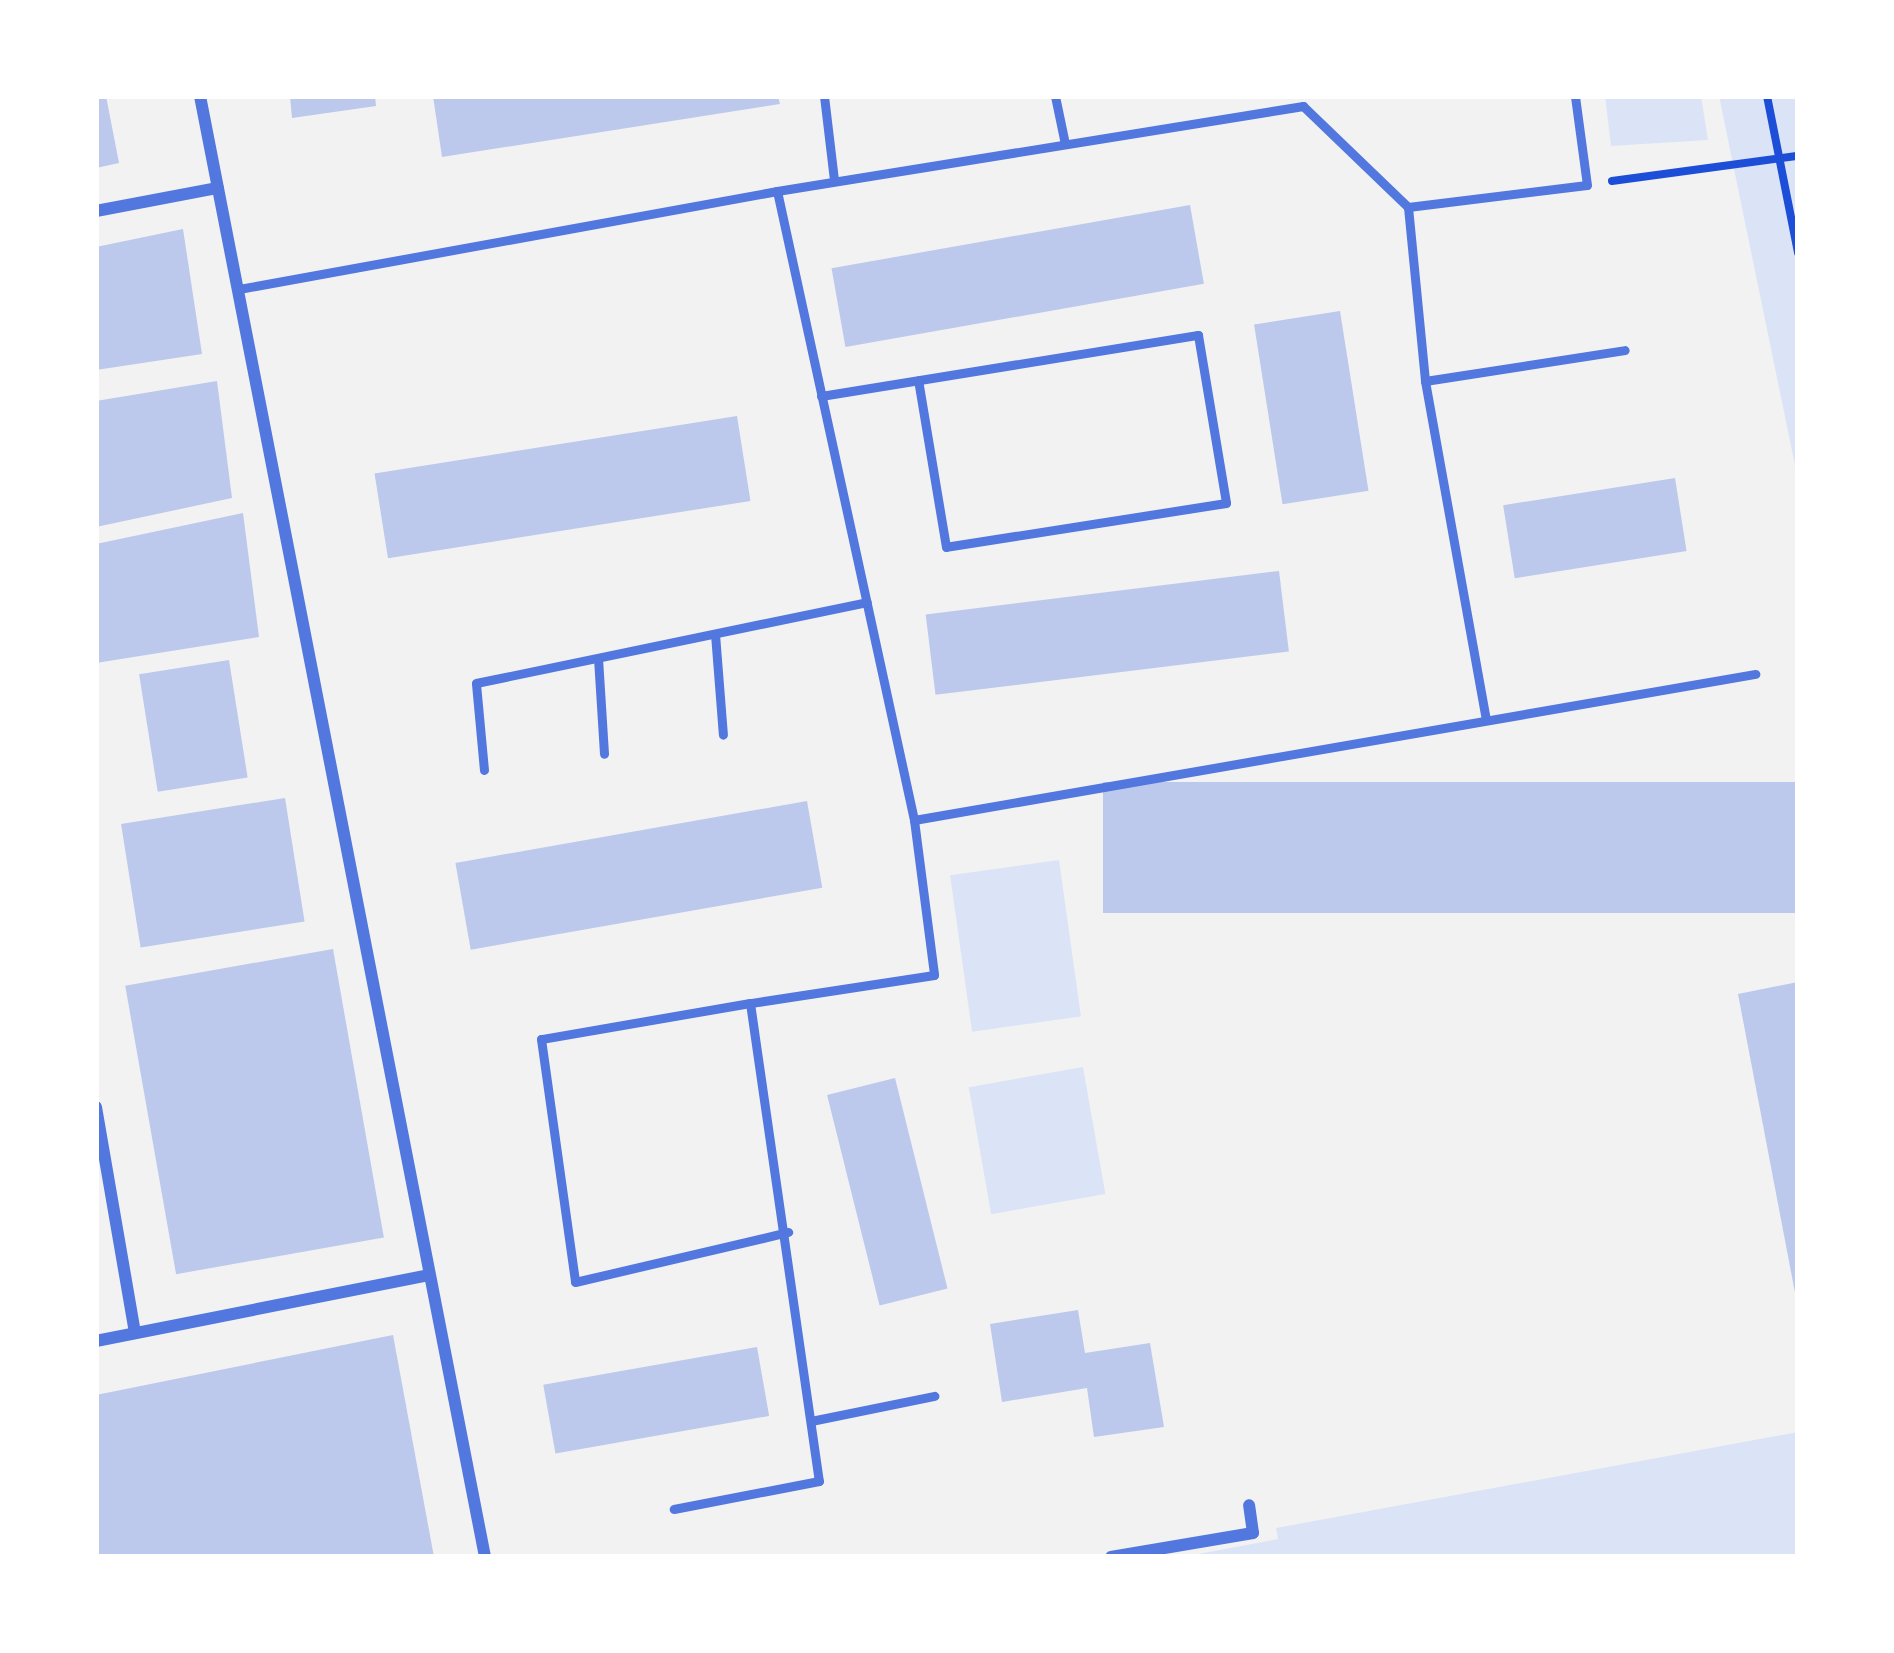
<!DOCTYPE html>
<style>
body{margin:0}
#map{position:relative;width:1894px;height:1653px;overflow:hidden;background:#f2f2f2;font-family:"Public Sans",sans-serif}
div>[style]{position:absolute}
.green>*{inset:0;background:#dbe4f7;transform-origin:0 0}
.building>*{inset:0;background:#bdc9ec;transform-origin:0 0}
.path>*{height:8px;margin:-4px;padding:0 4px;transform-origin:4px;border-radius:4px;background:#1d4ed8}
.service>*{height:9px;margin:-4.5px;padding:0 4.5px;transform-origin:4.5px;border-radius:4.5px;background:#5277de}
.minor>*{height:12px;margin:-6px;padding:0 6px;transform-origin:6px;border-radius:6px;background:#5277de}
span{translate:-50% -50%;white-space:nowrap;text-align:center;line-height:1.15;-webkit-text-stroke:12px #fff;paint-order:stroke}
.frame{position:absolute;inset:0;border:99px solid #fff;pointer-events:none}
</style>
<div id="map">
<div class="green">
<div style="clip-path:polygon(1605px 96px,1701px 96px,1708px 140px,1611px 146px)"></div>
<div style="clip-path:polygon(1719px 96px,1798px 96px,1798px 480px)"></div>
<div style="left:1059px;top:860px;width:158px;height:110px;rotate:82deg"></div>
<div style="left:1083px;top:1067px;width:129px;height:116px;rotate:80deg"></div>
<div style="clip-path:polygon(1798px 1432px,1798px 1557px,1182px 1557px,1278px 1539px,1276px 1528px)"></div>
</div>
<div class="building">
<div style="clip-path:polygon(96px 96px,106px 96px,119px 163px,96px 168px)"></div>
<div style="clip-path:polygon(290px 96px,375px 96px,376px 106px,292px 118px)"></div>
<div style="clip-path:polygon(433px 96px,778px 96px,780px 104px,442px 157px)"></div>
<div style="left:1190px;top:205px;width:80px;height:364px;rotate:80deg"></div>
<div style="clip-path:polygon(183px 229px,202px 354px,96px 370px,96px 247px)"></div>
<div style="left:1340px;top:311px;width:182px;height:87px;rotate:81deg"></div>
<div style="clip-path:polygon(217px 381px,232px 498px,96px 527px,96px 401px)"></div>
<div style="left:737px;top:416px;width:86px;height:367px;rotate:81deg"></div>
<div style="left:1675px;top:478px;width:74px;height:174px;rotate:81deg"></div>
<div style="clip-path:polygon(243px 513px,259px 637px,96px 663px,96px 544px)"></div>
<div style="left:1279px;top:571px;width:81px;height:356px;rotate:83deg"></div>
<div style="left:229px;top:660px;width:119px;height:91px;rotate:81deg"></div>
<div style="left:1798px;top:782px;width:131px;height:695px;rotate:90deg"></div>
<div style="left:285px;top:798px;width:125px;height:166px;rotate:81deg"></div>
<div style="left:807px;top:801px;width:88px;height:357px;rotate:80deg"></div>
<div style="left:333px;top:949px;width:293px;height:211px;rotate:80deg"></div>
<div style="clip-path:polygon(1798px 982px,1798px 1298px,1796px 1298px,1738px 994px)"></div>
<div style="left:895px;top:1078px;width:217px;height:70px;rotate:76deg"></div>
<div style="clip-path:polygon(1078px 1310px,1085px 1353px,1150px 1343px,1164px 1427px,1094px 1437px,1087px 1388px,1002px 1402px,990px 1324px)"></div>
<div style="clip-path:polygon(393px 1335px,434px 1557px,96px 1557px,96px 1395px)"></div>
<div style="left:757px;top:1347px;width:70px;height:217px;rotate:80deg"></div>
</div>
<div class="path">
<div style="left:1767px;top:96px;width:160px;rotate:78.8deg"></div>
<div style="left:1612px;top:181px;width:188px;rotate:-7.7deg"></div>
</div>
<div class="service">
<div style="left:824px;top:96px;width:85px;rotate:83.2deg"></div>
<div style="left:1055px;top:96px;width:49px;rotate:78.2deg"></div>
<div style="left:777px;top:191px;width:533px;rotate:-9.18deg"></div>
<div style="left:1303px;top:106px;width:146px;rotate:43.9deg"></div>
<div style="left:1408px;top:207px;width:175px;rotate:84.4deg"></div>
<div style="left:1425px;top:381px;width:344px;rotate:79.8deg"></div>
<div style="left:1408px;top:207px;width:180px;rotate:-7deg"></div>
<div style="left:1587px;top:185px;width:90px;rotate:-97.7deg"></div>
<div style="left:239px;top:289px;width:547px;rotate:-10.32deg"></div>
<div style="left:777px;top:191px;width:644px;rotate:77.71deg"></div>
<div style="left:914px;top:820px;width:156px;rotate:82.6deg"></div>
<div style="left:934px;top:975px;width:186px;rotate:171.3deg"></div>
<div style="left:750px;top:1003px;width:483px;rotate:81.8deg"></div>
<div style="left:819px;top:1481px;width:148px;rotate:169.1deg"></div>
<div style="left:1425px;top:381px;width:202px;rotate:-8.8deg"></div>
<div style="left:821px;top:396px;width:382px;rotate:-9.2deg"></div>
<div style="left:1198px;top:335px;width:170px;rotate:80.5deg"></div>
<div style="left:1226px;top:503px;width:283px;rotate:171.1deg"></div>
<div style="left:946px;top:547px;width:169px;rotate:-99.5deg"></div>
<div style="left:715px;top:634px;width:101px;rotate:85.5deg"></div>
<div style="left:598px;top:658px;width:96px;rotate:86.4deg"></div>
<div style="left:484px;top:770px;width:87px;rotate:-95.3deg"></div>
<div style="left:476px;top:683px;width:399px;rotate:-11.7deg"></div>
<div style="left:914px;top:820px;width:854px;rotate:-9.85deg"></div>
<div style="left:750px;top:1003px;width:212px;rotate:170.2deg"></div>
<div style="left:541px;top:1039px;width:245px;rotate:82deg"></div>
<div style="left:575px;top:1282px;width:219px;rotate:-13.2deg"></div>
<div style="left:811px;top:1421px;width:126px;rotate:-11.5deg"></div>
</div>
<div class="minor">
<div style="left:200px;top:96px;width:1489px;rotate:78.96deg"></div>
<div style="left:96px;top:211px;width:124px;rotate:-10.7deg"></div>
<div style="left:96px;top:1107px;width:228px;rotate:80.2deg"></div>
<div style="left:96px;top:1341px;width:339px;rotate:-11.2deg"></div>
<div style="left:1111px;top:1557px;width:144px;rotate:-9.6deg"></div>
<div style="left:1253px;top:1533px;width:28px;rotate:-98deg"></div>
</div>
<div class="frame"></div>
</div>
